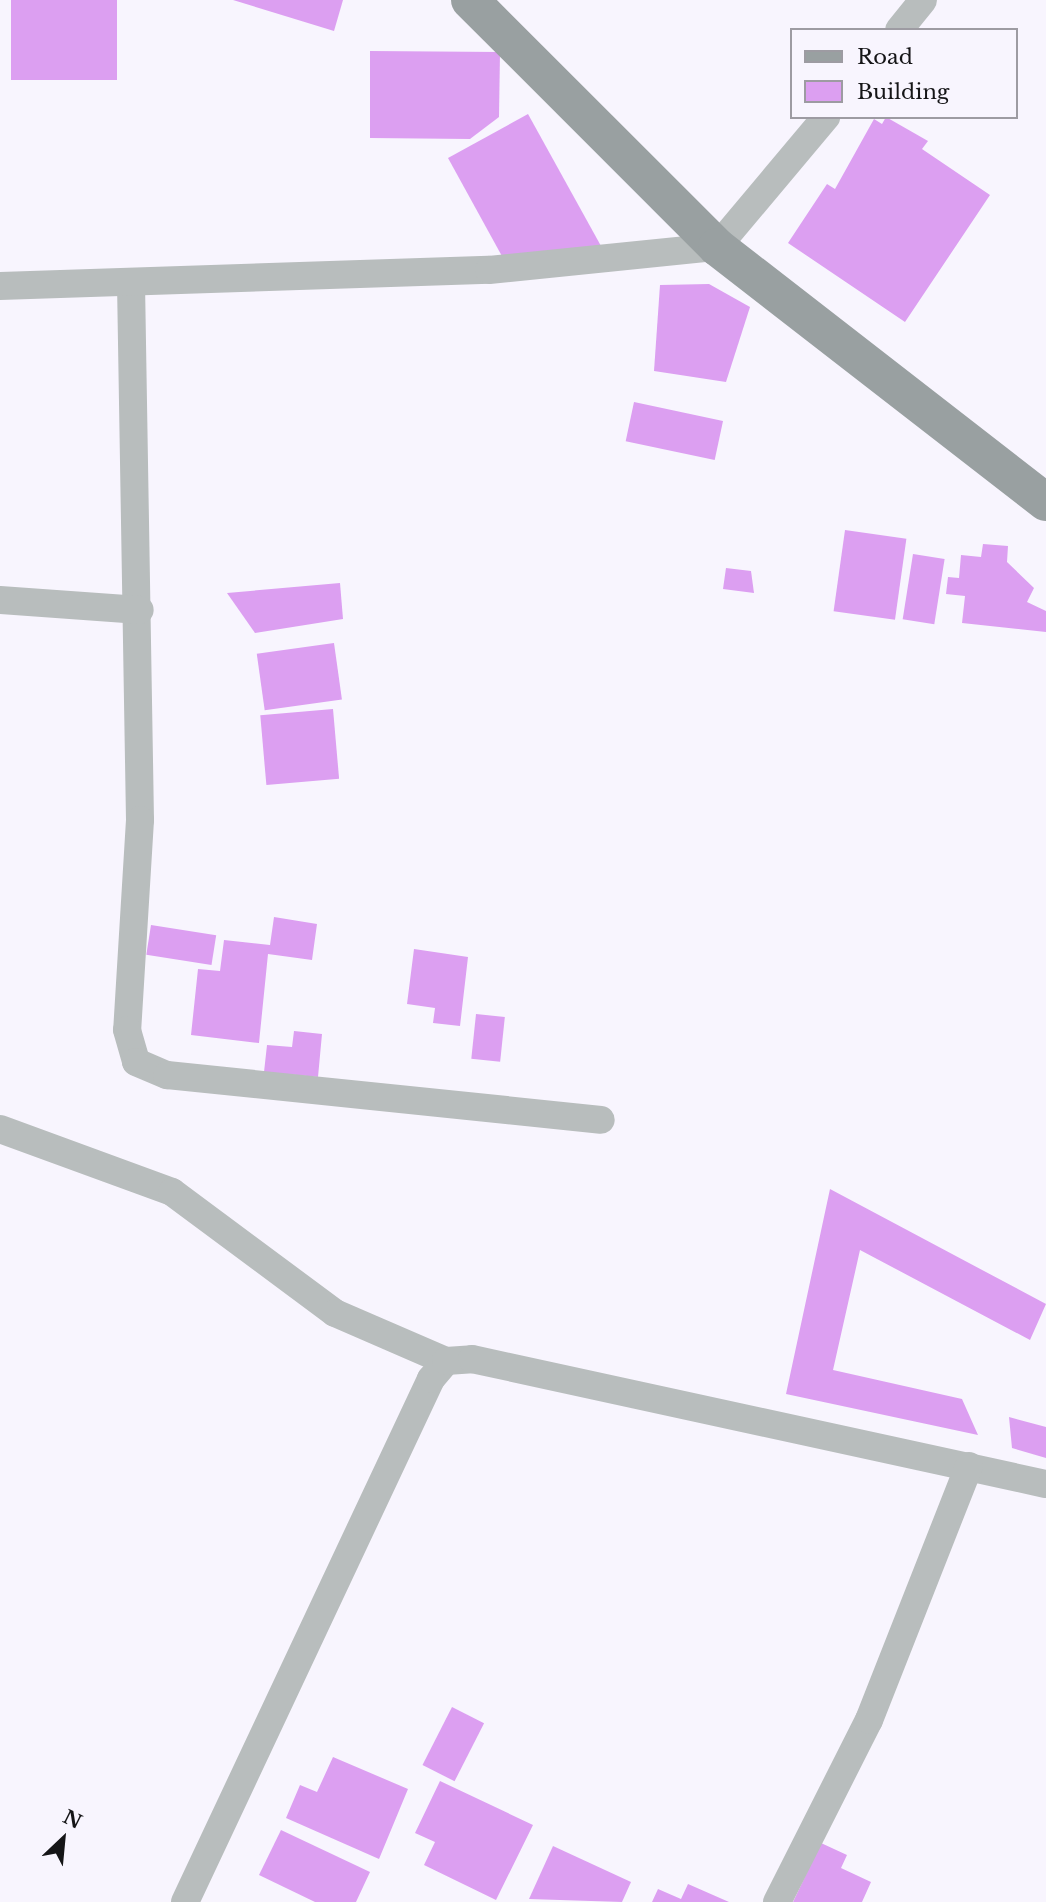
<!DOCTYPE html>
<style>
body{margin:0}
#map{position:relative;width:1046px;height:1902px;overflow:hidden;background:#f8f5fe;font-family:"Libre Baskerville",serif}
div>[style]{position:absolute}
.building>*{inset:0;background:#dc9ff1;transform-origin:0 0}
.street>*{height:28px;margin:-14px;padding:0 14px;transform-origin:14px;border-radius:14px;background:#b8bdbd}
.secondary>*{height:38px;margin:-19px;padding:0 19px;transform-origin:19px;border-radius:19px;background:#99a0a1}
span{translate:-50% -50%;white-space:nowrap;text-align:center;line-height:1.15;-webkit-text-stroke:5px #f8f5fe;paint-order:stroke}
.legend{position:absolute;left:790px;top:28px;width:228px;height:91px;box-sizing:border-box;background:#f8f5fe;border:2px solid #9d9ba2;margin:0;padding:9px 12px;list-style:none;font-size:21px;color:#151517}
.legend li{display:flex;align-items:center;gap:14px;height:35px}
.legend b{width:35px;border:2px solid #9d9ba2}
.north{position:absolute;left:28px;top:1804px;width:70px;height:70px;-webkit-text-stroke:5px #f8f5fe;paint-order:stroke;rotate:26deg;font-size:19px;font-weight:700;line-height:28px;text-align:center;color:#151517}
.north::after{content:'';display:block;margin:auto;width:24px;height:32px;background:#151517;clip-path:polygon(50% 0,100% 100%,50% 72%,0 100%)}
</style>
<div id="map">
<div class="building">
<div style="left:11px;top:0;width:106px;height:80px"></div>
<div style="clip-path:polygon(233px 0,343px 0,334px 31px)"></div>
<div style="clip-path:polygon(370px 51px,500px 52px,499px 117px,470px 139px,370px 138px)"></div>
<div style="clip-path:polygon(528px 114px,601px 246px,503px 258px,448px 158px)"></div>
<div style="clip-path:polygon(886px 117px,928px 141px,922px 149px,990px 195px,905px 322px,788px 243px,827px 184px,835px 189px,874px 119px,882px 124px)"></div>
<div style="clip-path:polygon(709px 284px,750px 307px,726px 382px,654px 371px,660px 285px)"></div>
<div style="left:634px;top:402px;width:91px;height:40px;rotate:12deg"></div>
<div style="left:845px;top:530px;width:62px;height:82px;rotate:8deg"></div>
<div style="clip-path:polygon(983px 544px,1008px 546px,1007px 562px,1034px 588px,1027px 602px,1046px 611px,1046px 632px,962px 623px,965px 596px,946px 594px,948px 577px,959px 578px,961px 555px,981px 557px)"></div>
<div style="left:913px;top:554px;width:32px;height:66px;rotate:9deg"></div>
<div style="clip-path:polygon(726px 568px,751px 571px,754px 593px,723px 589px)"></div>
<div style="clip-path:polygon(340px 583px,343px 619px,255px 633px,227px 593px)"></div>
<div style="left:334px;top:643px;width:57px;height:78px;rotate:82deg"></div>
<div style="left:333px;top:709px;width:70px;height:73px;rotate:85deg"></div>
<div style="clip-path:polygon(274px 917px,317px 924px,312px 960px,268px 954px,259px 1043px,191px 1035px,198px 969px,220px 971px,224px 940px,270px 945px)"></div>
<div style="left:151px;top:925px;width:66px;height:30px;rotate:9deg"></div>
<div style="clip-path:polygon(414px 949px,468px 957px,460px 1026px,433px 1023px,435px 1008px,407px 1004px)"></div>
<div style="left:476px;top:1014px;width:29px;height:45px;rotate:6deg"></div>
<div style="clip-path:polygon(294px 1031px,322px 1034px,318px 1077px,264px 1072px,267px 1045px,292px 1047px)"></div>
<div style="clip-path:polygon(830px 1189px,1046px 1304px,1030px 1340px,860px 1250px,833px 1370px,962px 1399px,978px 1435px,786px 1394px)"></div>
<div style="clip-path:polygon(1009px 1417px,1046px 1427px,1046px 1458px,1012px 1448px)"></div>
<div style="left:452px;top:1707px;width:36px;height:65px;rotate:27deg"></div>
<div style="clip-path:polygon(333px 1757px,408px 1789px,379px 1859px,286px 1818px,300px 1785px,317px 1792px)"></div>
<div style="clip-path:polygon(440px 1781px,533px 1825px,496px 1900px,424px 1865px,435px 1842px,415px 1833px)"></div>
<div style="clip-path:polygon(281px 1830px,370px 1872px,356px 1902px,315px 1902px,259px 1875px)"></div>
<div style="clip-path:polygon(821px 1843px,847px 1855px,841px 1868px,871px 1882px,862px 1902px,793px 1902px)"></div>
<div style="clip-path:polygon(553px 1846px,631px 1882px,622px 1902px,529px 1899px)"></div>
<div style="clip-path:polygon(688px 1884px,729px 1902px,652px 1902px,658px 1889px,681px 1899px)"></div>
</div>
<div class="street">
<div style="left:899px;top:30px;width:38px;rotate:-51deg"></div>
<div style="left:131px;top:283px;width:537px;rotate:89.04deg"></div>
<div style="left:140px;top:820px;width:210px;rotate:93.5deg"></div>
<div style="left:127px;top:1030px;width:33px;rotate:74deg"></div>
<div style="left:136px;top:1062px;width:34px;rotate:23deg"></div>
<div style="left:167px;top:1075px;width:436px;rotate:5.9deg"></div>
<div style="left:0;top:286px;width:489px;rotate:-1.9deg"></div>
<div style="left:489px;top:270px;width:229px;rotate:-5.8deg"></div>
<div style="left:717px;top:247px;width:170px;rotate:-50deg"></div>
<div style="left:0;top:600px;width:140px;rotate:4.1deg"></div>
<div style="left:0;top:1129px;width:183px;rotate:20.1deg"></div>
<div style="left:172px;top:1192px;width:203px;rotate:36.6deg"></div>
<div style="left:335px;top:1313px;width:121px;rotate:23.4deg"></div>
<div style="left:185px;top:1902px;width:578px;rotate:-64.81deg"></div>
<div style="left:431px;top:1379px;width:23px;rotate:-50deg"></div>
<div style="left:446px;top:1361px;width:26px;rotate:-4deg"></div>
<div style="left:472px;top:1359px;width:587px;rotate:12.29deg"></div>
<div style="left:777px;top:1902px;width:204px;rotate:-63.2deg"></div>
<div style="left:869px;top:1720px;width:273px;rotate:-68.5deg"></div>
</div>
<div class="secondary">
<div style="left:470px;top:0;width:349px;rotate:45deg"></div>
<div style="left:717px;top:247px;width:416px;rotate:37.8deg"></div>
</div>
<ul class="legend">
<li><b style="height:9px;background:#99a0a1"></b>Road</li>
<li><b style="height:19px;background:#dc9ff1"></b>Building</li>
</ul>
<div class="north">N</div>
</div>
